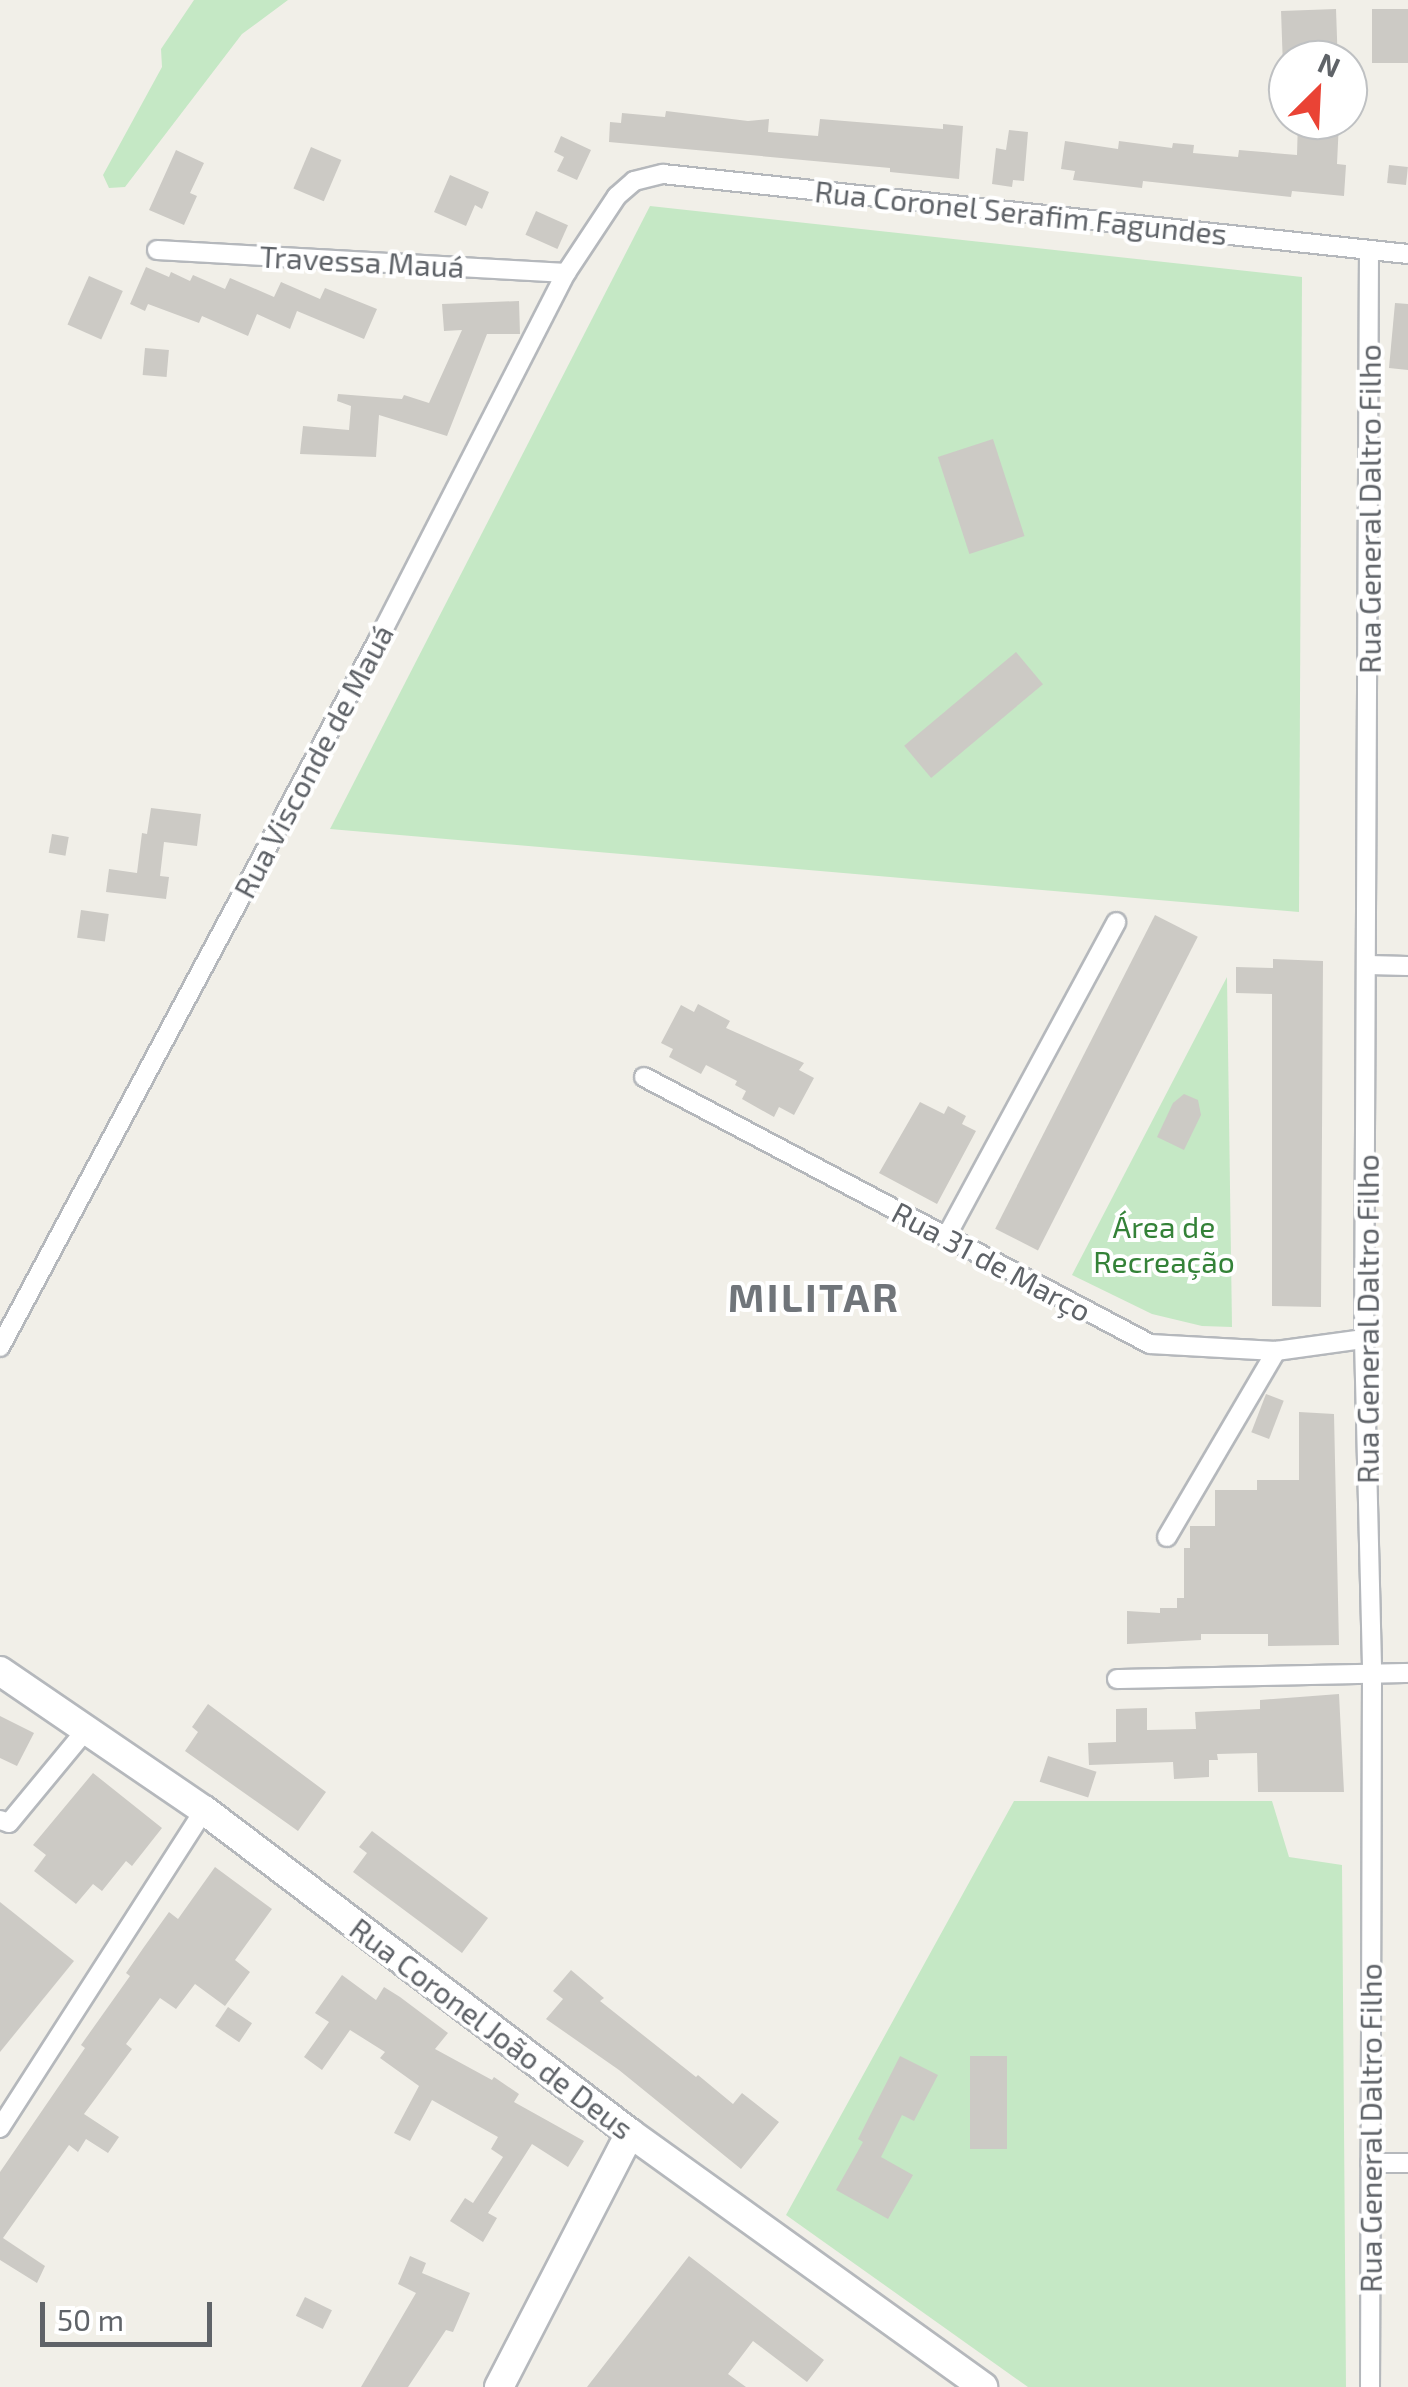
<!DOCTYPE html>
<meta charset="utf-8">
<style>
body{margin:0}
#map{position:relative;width:1408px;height:2387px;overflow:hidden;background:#f1efe8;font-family:"Exo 2",sans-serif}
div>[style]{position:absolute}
.green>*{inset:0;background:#c5e8c5}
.building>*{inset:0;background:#cccac5;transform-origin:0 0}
.roads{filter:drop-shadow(2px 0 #b5b8bc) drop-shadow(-2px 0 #b5b8bc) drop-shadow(0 2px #b5b8bc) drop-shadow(0 -2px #b5b8bc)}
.street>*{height:18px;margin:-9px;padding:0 9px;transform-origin:9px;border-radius:9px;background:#fff}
.secondary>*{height:28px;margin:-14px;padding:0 14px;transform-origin:14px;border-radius:14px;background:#fff}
span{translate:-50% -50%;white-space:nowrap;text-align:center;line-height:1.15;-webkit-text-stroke:8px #fff;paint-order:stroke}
.street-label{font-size:30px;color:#5f6368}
.park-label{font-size:30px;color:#348238}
.district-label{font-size:40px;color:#70757a;font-weight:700;letter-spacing:2.5px}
.north{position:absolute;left:1268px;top:40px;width:100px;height:100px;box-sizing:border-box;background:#fff;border:2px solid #bfc1c3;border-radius:50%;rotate:24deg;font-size:28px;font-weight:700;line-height:40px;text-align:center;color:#5f6368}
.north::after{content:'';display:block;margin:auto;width:35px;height:45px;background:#ea4335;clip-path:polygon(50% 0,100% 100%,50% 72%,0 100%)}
.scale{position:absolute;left:40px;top:2302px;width:172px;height:45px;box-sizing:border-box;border:5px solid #5f6368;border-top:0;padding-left:12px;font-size:30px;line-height:35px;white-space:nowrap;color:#5f6368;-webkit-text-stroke:8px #fff;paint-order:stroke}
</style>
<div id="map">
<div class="green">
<div style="clip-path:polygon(194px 0,288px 0,242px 34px,125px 187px,109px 188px,103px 175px,162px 67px,161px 49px)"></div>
<div style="clip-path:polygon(650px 206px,1302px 277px,1299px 912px,330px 829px)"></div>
<div style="clip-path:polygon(1227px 977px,1232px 1327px,1202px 1326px,1152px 1314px,1072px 1275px)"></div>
<div style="clip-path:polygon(1014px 1801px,1272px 1801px,1289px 1857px,1342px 1865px,1346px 2387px,1028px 2387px,786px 2215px)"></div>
</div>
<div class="building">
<div style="left:1336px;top:9px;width:51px;height:55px;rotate:88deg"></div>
<div style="left:1372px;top:9px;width:36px;height:54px"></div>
<div style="clip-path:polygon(666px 111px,748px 121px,769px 119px,768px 132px,818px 136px,820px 119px,943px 129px,943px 124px,963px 126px,959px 179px,890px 172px,890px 168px,609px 142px,610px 122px,621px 123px,622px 113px,665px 117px)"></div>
<div style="clip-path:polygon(1298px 120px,1339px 122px,1337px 164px,1346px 165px,1344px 196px,1292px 191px,1291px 197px,1143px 181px,1142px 188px,1073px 180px,1075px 171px,1061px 169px,1065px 141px,1118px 149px,1119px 141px,1172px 148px,1173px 143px,1194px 145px,1193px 153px,1238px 157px,1239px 150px,1297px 155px)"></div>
<div style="clip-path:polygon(1009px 130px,1028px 132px,1024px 181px,1013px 180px,1012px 187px,992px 184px,996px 148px,1006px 150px)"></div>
<div style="clip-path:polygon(561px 136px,591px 150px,577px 180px,557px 171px,564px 157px,554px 152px)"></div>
<div style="left:311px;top:147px;width:33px;height:45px;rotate:23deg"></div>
<div style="clip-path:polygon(176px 150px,204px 163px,190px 193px,197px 196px,184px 225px,149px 210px)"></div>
<div style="left:1389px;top:165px;width:19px;height:18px;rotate:6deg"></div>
<div style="clip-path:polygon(450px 175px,489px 192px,482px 209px,475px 205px,466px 226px,434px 212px)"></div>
<div style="left:536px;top:211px;width:35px;height:26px;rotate:24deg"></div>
<div style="clip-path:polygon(146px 267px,169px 277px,171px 272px,190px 281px,193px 275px,225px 289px,230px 278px,274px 297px,281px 282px,320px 299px,325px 288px,377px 309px,364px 339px,297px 311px,290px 329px,257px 314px,248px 336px,202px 316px,199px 323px,148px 304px,145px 311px,130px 304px)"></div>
<div style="left:89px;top:276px;width:37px;height:53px;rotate:24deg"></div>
<div style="clip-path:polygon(519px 301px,520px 334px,487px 334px,447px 436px,379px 415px,376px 457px,300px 454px,303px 426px,349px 430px,351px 406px,337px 401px,338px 394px,402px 399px,404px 395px,429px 403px,462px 330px,444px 331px,442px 304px)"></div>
<div style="clip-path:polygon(1395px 303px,1408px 304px,1408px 370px,1389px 368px)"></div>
<div style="left:145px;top:348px;width:24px;height:27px;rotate:5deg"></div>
<div style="left:993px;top:439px;width:102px;height:58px;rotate:72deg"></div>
<div style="left:1016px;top:652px;width:42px;height:146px;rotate:50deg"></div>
<div style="clip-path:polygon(151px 808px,201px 814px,197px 846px,164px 842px,160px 876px,169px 877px,166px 899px,106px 892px,109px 869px,137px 873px,142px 833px,147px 834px)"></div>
<div style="left:52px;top:834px;width:17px;height:19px;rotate:10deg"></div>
<div style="left:81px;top:910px;width:28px;height:28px;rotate:8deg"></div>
<div style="left:1155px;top:915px;width:48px;height:352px;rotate:27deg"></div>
<div style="clip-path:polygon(1273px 959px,1323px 961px,1321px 1307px,1272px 1306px,1272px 994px,1236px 993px,1236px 967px,1273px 968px)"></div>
<div style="clip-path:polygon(698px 1004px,730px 1021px,726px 1028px,804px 1063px,799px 1070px,814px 1078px,794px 1115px,779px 1107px,774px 1117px,742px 1099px,746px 1091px,735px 1085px,737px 1081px,706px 1065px,701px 1074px,669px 1057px,673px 1049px,661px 1043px,681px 1005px,694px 1012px)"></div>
<div style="clip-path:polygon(1184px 1094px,1198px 1100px,1201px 1115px,1184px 1150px,1157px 1137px,1173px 1103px)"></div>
<div style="clip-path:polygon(920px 1102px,944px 1114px,948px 1106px,966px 1116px,962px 1124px,976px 1131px,937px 1204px,879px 1173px)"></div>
<div style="left:1266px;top:1394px;width:19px;height:41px;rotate:21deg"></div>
<div style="clip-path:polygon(1299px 1412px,1334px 1414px,1339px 1645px,1268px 1646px,1268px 1634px,1201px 1634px,1201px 1640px,1127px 1644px,1127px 1611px,1160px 1613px,1160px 1608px,1177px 1608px,1177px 1598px,1184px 1598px,1184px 1548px,1190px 1548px,1190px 1526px,1215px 1526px,1215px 1490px,1257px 1490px,1257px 1480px,1299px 1480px)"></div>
<div style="clip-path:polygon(1339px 1694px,1344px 1792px,1258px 1792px,1257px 1753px,1217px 1754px,1218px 1760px,1209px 1760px,1209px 1777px,1174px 1779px,1173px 1762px,1089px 1765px,1088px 1743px,1116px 1742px,1116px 1709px,1147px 1708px,1147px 1730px,1196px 1729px,1195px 1712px,1260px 1709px,1260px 1700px)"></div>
<div style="clip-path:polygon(208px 1704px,326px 1792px,298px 1831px,185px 1751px,198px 1732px,192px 1727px)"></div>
<div style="clip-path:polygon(0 1716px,34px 1733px,17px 1766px,0 1758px)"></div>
<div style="left:1048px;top:1756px;width:51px;height:27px;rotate:18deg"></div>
<div style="clip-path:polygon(93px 1773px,162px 1828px,132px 1866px,126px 1861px,102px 1891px,93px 1884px,76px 1904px,34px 1871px,46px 1855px,33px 1845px)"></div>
<div style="clip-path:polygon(372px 1831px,488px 1918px,462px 1953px,353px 1872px,367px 1853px,359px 1847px)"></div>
<div style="clip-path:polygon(215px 1867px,272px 1909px,235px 1960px,250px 1972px,225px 2006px,195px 1984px,176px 2009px,160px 1998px,126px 2044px,132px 2049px,84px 2114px,119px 2137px,108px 2153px,86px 2139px,78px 2152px,69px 2145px,3px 2238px,45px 2266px,37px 2283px,0 2260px,0 2172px,85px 2048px,81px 2045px,130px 1976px,126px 1973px,144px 1947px,169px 1912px,178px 1919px)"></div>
<div style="clip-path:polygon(0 1902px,74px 1961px,0 2052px)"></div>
<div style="clip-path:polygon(571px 1970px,604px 1998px,600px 2001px,696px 2077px,698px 2075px,733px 2104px,742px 2093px,779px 2122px,741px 2169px,619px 2070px,546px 2019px,563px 1999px,553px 1991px)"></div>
<div style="clip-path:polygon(342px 1975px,376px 2000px,384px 1987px,400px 1997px,448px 2033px,435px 2049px,492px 2080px,494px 2077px,519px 2094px,514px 2102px,584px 2141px,568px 2167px,532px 2144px,488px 2213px,497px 2218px,483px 2242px,450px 2221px,465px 2198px,473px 2203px,503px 2157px,491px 2149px,498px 2137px,432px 2100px,410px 2141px,394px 2133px,419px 2086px,380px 2058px,385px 2052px,350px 2030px,322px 2070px,304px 2057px,329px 2022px,315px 2013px)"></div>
<div style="left:228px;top:2007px;width:29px;height:23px;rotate:34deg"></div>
<div style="clip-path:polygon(900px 2056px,938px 2075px,914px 2121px,902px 2115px,881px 2157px,913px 2175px,888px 2219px,836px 2190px,863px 2142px,858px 2139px)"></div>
<div style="left:970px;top:2056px;width:37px;height:93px"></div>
<div style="clip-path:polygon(410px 2256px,426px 2263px,422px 2273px,470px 2293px,453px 2332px,446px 2330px,408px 2387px,361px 2387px,416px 2293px,398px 2284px)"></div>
<div style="clip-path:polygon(689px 2256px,824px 2360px,807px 2382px,753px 2341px,728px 2374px,746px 2387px,587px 2387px)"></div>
<div style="left:305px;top:2297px;width:30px;height:21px;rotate:26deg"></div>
</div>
<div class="roads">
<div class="street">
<div style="left:157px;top:250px;width:410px;rotate:3.2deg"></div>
<div style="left:1369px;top:250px;width:1089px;rotate:90.26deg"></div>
<div style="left:1364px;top:1339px;width:335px;rotate:88.6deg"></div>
<div style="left:1372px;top:1674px;width:713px;rotate:90.16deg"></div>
<div style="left:1368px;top:965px;width:40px;rotate:1.4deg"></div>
<div style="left:644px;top:1077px;width:572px;rotate:27.82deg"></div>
<div style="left:1150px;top:1344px;width:126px;rotate:3.2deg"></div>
<div style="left:1276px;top:1351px;width:89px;rotate:-7.8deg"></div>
<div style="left:946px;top:1237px;width:358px;rotate:-61.6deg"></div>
<div style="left:0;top:1347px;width:799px;rotate:-61.86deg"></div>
<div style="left:377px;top:642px;width:415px;rotate:-62.9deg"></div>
<div style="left:566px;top:273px;width:92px;rotate:-56.5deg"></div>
<div style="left:617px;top:196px;width:23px;rotate:-41deg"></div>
<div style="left:634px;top:181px;width:30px;rotate:-14deg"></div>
<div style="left:663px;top:174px;width:749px;rotate:6.13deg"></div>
<div style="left:1167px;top:1537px;width:216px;rotate:-59.6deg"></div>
<div style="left:1117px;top:1679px;width:291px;rotate:-1.2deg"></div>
<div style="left:0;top:1820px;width:9px;rotate:18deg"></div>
<div style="left:9px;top:1823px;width:121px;rotate:-50.4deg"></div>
<div style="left:0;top:2128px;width:378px;rotate:-57.3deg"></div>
<div style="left:1370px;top:2163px;width:38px"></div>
</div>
<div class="secondary">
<div style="left:0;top:1671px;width:247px;rotate:34.3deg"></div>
<div style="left:204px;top:1810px;width:535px;rotate:37.17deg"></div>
<div style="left:630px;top:2133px;width:435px;rotate:35.7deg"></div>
<div style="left:499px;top:2387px;width:286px;rotate:-62.7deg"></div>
</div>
</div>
<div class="street-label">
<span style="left:1021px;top:212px;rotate:6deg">Rua Coronel Serafim Fagundes</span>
<span style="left:362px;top:261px;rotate:3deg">Travessa Mauá</span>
<span style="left:1369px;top:509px;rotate:-90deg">Rua General Daltro Filho</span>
<span style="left:313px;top:761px;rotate:-62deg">Rua Visconde de Mauá</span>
<span style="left:992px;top:1261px;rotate:28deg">Rua 31 de Março</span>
<span style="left:1367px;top:1319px;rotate:-90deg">Rua General Daltro Filho</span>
<span style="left:492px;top:2028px;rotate:37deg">Rua Coronel João de Deus</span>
<span style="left:1370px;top:2128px;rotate:-90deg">Rua General Daltro Filho</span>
</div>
<div class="park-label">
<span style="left:1164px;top:1243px">Área de<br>Recreação</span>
</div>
<div class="district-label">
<span style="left:814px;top:1296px">MILITAR</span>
</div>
<div class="north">N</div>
<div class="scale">50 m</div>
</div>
